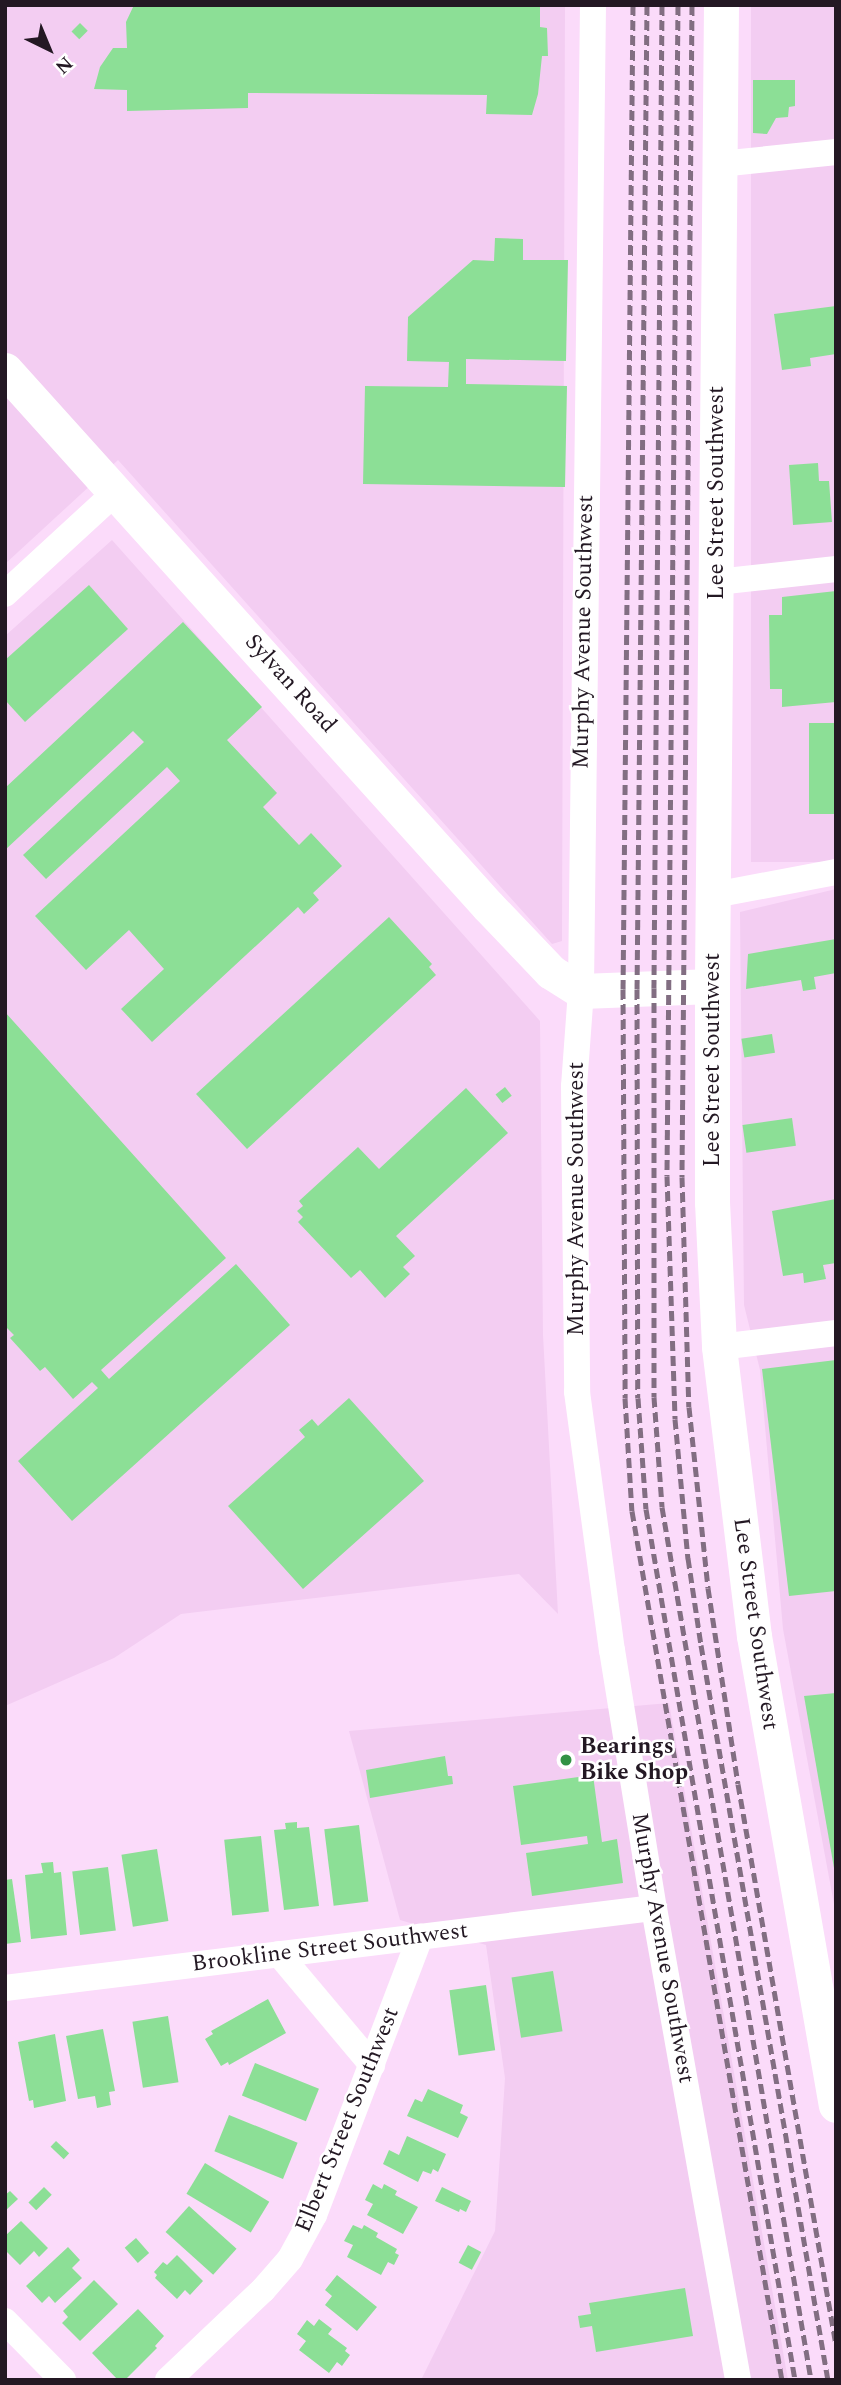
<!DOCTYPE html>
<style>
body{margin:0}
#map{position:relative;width:841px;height:2385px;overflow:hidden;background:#fbdbfa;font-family:Spectral,serif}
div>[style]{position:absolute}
.built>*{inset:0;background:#f3cdf2;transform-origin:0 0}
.building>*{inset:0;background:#8cdf96;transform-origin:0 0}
.minor>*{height:26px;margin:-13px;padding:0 13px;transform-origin:13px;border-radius:13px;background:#fff}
.major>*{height:35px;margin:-17.5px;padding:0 17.5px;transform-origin:17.5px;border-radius:17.5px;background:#fff}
.rail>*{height:5px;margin-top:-2.5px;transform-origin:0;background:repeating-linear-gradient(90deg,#826e82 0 10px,transparent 0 15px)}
.dots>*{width:19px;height:19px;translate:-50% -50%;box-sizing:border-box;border:4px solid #fff;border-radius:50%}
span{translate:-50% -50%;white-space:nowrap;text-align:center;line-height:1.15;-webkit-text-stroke:5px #fff;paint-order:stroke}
.street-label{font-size:23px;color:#231823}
.poi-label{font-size:23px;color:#231823;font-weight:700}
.left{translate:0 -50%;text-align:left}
.frame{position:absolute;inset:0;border:7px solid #231823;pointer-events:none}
.north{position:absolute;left:14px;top:14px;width:70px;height:70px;-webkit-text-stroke:5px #fff;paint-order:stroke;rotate:137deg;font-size:19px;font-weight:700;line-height:28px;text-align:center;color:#231823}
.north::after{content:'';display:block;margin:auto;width:24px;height:32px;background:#231823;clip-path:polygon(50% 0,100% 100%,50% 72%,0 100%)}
</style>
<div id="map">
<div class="built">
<div style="clip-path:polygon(5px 5px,565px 5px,562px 941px,552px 944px,118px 460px,5px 564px)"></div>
<div style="left:751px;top:5px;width:85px;height:857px"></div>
<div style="clip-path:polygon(112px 540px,540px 1021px,543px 1335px,558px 1614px,519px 1574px,181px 1614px,114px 1658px,5px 1706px,5px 636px)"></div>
<div style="clip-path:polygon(836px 889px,836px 1915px,783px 1629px,760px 1370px,744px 1305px,740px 912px)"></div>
<div style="clip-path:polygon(669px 1703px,788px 2380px,421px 2380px,495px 2231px,505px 2078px,486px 1945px,400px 1920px,349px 1731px)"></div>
</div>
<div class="building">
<div style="clip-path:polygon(134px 5px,540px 5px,540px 27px,547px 28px,548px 56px,542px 56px,538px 94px,532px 115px,486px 114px,487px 95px,248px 93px,248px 108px,127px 111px,127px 90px,94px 89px,100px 67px,113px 48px,127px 48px,126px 22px)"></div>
<div style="left:80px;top:23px;width:11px;height:12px;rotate:45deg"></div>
<div style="clip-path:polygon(753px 80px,795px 80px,795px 106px,789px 107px,788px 117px,776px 118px,767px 134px,753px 133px)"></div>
<div style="clip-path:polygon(495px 238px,523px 239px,523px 260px,568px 260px,566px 361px,466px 359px,466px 384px,567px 386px,565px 487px,363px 484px,365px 386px,448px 387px,449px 362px,407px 361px,408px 317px,473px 260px,494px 261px)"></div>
<div style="clip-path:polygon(836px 306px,836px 354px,810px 358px,811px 366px,782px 370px,774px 314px)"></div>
<div style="clip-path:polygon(818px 463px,819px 481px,829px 481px,832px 522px,793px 525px,789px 465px)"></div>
<div style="clip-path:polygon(89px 585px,128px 629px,25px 722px,5px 700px,5px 660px)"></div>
<div style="clip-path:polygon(836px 591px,836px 702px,782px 707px,782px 689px,770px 689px,769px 615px,782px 615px,782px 597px)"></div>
<div style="clip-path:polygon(183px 622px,262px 707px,227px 740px,277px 793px,263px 807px,299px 845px,311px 833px,342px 866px,313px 893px,319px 900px,304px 914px,298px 907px,152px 1042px,121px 1009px,164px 969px,129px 930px,86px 970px,35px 916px,180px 781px,167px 767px,46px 879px,23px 855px,144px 742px,133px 731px,5px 850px,5px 788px)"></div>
<div style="left:809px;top:723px;width:27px;height:91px"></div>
<div style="clip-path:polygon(389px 917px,432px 964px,429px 967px,436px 975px,247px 1149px,196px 1094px)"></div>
<div style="clip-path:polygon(836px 939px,836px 973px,814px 977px,816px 989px,803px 991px,801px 980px,746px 989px,748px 954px)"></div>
<div style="clip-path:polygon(5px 1012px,226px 1258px,101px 1370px,109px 1379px,236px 1264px,290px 1325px,72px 1521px,18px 1461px,98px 1388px,92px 1382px,73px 1399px,45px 1367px,40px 1371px,10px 1338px,14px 1335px,5px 1326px)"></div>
<div style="left:772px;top:1034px;width:19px;height:31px;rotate:81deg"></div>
<div style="left:505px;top:1087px;width:11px;height:12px;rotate:52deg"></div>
<div style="clip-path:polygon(466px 1088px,508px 1133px,396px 1236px,415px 1256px,403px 1267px,410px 1274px,385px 1298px,360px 1270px,351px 1278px,298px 1222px,303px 1217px,297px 1211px,303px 1206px,299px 1201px,358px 1147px,379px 1169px)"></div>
<div style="left:792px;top:1118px;width:28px;height:50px;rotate:82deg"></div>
<div style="clip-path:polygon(836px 1199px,836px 1263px,823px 1265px,826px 1279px,804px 1283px,803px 1273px,783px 1276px,772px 1211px)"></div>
<div style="clip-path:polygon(836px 1360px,836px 1591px,789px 1596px,762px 1369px)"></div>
<div style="clip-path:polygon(349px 1398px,424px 1481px,303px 1589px,228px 1506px,305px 1437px,299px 1430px,312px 1419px,318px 1426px)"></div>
<div style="clip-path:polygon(836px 1693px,836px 1868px,834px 1868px,804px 1696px)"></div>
<div style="clip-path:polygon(445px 1756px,448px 1776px,452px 1776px,453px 1784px,370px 1798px,366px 1770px)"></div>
<div style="clip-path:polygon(593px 1775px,602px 1842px,617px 1839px,623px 1883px,532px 1896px,526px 1853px,588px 1844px,587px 1836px,521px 1845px,513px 1786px)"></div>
<div style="clip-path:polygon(297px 1822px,297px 1828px,309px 1827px,319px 1906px,284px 1910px,274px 1830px,286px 1829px,285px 1823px)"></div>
<div style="left:359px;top:1825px;width:77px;height:35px;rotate:83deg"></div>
<div style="left:261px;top:1836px;width:76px;height:37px;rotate:84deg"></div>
<div style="left:157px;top:1849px;width:73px;height:36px;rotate:81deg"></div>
<div style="clip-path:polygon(53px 1862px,54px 1873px,61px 1872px,67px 1935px,31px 1939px,25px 1875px,43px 1873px,41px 1863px)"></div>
<div style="left:108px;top:1867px;width:64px;height:36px;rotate:83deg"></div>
<div style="clip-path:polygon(12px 1879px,21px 1942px,5px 1944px,5px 1880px)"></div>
<div style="left:553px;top:1971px;width:61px;height:42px;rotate:81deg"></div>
<div style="left:486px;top:1985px;width:66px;height:37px;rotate:82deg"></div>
<div style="clip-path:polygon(268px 1999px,286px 2033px,229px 2065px,228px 2062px,221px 2066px,205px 2039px,213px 2034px,211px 2031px)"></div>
<div style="left:168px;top:2016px;width:67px;height:36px;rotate:81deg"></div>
<div style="clip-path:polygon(103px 2029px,115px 2091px,109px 2092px,111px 2105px,97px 2108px,95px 2096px,78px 2099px,66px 2036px)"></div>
<div style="clip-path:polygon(55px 2034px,66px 2101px,34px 2108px,33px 2100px,29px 2101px,18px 2042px)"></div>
<div style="left:255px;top:2063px;width:69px;height:35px;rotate:22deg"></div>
<div style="clip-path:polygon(428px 2089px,463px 2105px,460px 2113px,468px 2117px,458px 2138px,407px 2116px,415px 2099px,422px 2102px)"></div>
<div style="left:229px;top:2115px;width:74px;height:39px;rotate:22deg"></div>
<div style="clip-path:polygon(407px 2136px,446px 2154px,438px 2172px,433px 2169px,431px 2174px,423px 2171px,418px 2182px,383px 2164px,389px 2150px,399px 2155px)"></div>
<div style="left:56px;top:2141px;width:18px;height:8px;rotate:43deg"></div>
<div style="left:205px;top:2163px;width:75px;height:36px;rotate:31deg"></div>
<div style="clip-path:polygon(373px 2184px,382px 2189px,384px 2184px,397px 2191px,395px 2195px,418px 2207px,403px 2234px,367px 2215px,373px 2204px,365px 2200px)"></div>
<div style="left:44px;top:2187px;width:11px;height:22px;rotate:45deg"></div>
<div style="clip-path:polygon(442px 2187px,471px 2201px,466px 2212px,460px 2209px,459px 2212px,435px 2201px)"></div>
<div style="clip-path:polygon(10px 2191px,18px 2199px,5px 2211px,5px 2195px)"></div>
<div style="left:189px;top:2206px;width:64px;height:35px;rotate:42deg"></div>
<div style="clip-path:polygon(21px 2221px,48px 2248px,39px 2257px,34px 2251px,20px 2265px,5px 2250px,5px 2236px)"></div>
<div style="clip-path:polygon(353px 2225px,362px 2229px,364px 2225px,378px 2233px,376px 2237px,397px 2249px,395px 2253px,399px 2255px,394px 2265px,388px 2262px,381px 2275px,347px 2257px,353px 2245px,344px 2241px)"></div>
<div style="left:136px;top:2238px;width:20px;height:15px;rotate:49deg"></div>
<div style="left:468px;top:2245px;width:15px;height:20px;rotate:28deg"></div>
<div style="clip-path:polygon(68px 2247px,80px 2260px,72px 2268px,82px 2278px,55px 2303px,49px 2296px,42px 2303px,26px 2286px)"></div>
<div style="clip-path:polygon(177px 2255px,203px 2281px,190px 2295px,185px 2290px,177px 2299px,155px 2278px,157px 2275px,154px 2272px,163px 2262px,167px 2265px)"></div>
<div style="clip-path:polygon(337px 2275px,377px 2307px,357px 2331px,325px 2305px,332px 2296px,325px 2290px)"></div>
<div style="clip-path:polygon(94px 2280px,118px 2304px,80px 2341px,62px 2323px,68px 2317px,63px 2311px)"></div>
<div style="clip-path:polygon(685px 2288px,693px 2336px,596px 2352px,592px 2326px,580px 2328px,578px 2316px,591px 2314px,589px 2303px)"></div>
<div style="clip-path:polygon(138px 2309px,164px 2336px,155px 2346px,157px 2348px,125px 2380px,118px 2380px,92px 2353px)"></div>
<div style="clip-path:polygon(319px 2319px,332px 2329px,328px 2334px,347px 2348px,345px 2351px,350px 2355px,342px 2366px,337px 2362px,329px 2373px,299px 2350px,306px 2341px,297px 2334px,307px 2320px,314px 2326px)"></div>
</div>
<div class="minor">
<div style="left:593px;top:5px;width:986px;rotate:90.7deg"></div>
<div style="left:581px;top:991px;width:95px;rotate:94.2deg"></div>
<div style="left:574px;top:1086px;width:306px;rotate:89.4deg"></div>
<div style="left:577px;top:1392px;width:260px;rotate:82.3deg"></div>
<div style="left:612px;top:1650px;width:261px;rotate:80.8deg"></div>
<div style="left:654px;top:1908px;width:479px;rotate:79.9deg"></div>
<div style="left:720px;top:164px;width:117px;rotate:-5.9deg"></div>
<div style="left:717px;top:582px;width:120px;rotate:-6.2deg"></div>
<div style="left:5px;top:594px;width:151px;rotate:-42.6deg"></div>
<div style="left:714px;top:895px;width:124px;rotate:-10.7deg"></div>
<div style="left:719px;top:1347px;width:118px;rotate:-6.8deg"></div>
<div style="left:279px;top:1954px;width:145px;rotate:50deg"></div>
<div style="left:5px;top:1988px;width:654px;rotate:-7.03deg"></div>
<div style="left:5px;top:2321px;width:83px;rotate:45.5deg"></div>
<div style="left:168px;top:2380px;width:131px;rotate:-43.5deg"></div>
<div style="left:263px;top:2290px;width:41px;rotate:-48.9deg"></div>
<div style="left:290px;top:2259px;width:50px;rotate:-61.4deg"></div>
<div style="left:314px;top:2215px;width:298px;rotate:-69.1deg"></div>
</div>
<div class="major">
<div style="left:721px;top:5px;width:981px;rotate:90.53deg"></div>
<div style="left:712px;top:986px;width:216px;rotate:90deg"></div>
<div style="left:712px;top:1202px;width:145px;rotate:87.2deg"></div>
<div style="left:719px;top:1347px;width:291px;rotate:83.1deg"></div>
<div style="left:754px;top:1636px;width:476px;rotate:80.1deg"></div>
<div style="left:5px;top:370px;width:722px;rotate:47.98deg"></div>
<div style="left:488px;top:906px;width:91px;rotate:46.3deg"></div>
<div style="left:551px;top:972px;width:36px;rotate:32deg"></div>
<div style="left:581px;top:991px;width:131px;rotate:-2.2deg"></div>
</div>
<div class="rail">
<div style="left:633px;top:5px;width:984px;rotate:90.58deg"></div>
<div style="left:623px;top:989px;width:409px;rotate:89.7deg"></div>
<div style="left:625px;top:1398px;width:113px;rotate:86.5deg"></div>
<div style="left:632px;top:1511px;width:882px;rotate:80.21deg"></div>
<div style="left:647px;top:5px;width:984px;rotate:90.58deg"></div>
<div style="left:637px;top:989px;width:409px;rotate:89.9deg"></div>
<div style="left:638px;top:1398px;width:111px;rotate:85.9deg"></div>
<div style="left:646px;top:1509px;width:884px;rotate:80.29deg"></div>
<div style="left:662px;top:5px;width:983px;rotate:90.47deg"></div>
<div style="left:654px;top:988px;width:409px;rotate:90deg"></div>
<div style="left:654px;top:1397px;width:110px;rotate:85.8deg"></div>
<div style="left:662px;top:1507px;width:886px;rotate:80.31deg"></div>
<div style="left:678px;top:5px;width:1171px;rotate:90.54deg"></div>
<div style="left:667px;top:1176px;width:243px;rotate:88.1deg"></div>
<div style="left:675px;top:1419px;width:140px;rotate:84.7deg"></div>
<div style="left:688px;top:1558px;width:88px;rotate:81.5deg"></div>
<div style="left:701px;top:1645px;width:746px;rotate:80.2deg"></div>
<div style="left:692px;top:5px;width:1172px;rotate:90.49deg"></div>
<div style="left:682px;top:1177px;width:230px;rotate:88.3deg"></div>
<div style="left:689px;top:1407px;width:182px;rotate:84deg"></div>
<div style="left:708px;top:1588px;width:198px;rotate:81.3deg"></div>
<div style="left:738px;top:1784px;width:569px;rotate:80.09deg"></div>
</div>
<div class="dots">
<div style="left:566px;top:1760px;background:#329245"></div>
</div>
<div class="street-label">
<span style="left:717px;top:493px;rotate:-90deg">Lee Street Southwest</span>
<span style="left:584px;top:632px;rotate:-89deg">Murphy Avenue Southwest</span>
<span style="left:290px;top:684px;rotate:48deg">Sylvan Road</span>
<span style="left:713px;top:1060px;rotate:-90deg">Lee Street Southwest</span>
<span style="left:577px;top:1199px;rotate:-90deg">Murphy Avenue Southwest</span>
<span style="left:755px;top:1624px;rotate:82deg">Lee Street Southwest</span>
<span style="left:330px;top:1948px;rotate:-7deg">Brookline Street Southwest</span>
<span style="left:662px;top:1948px;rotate:80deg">Murphy Avenue Southwest</span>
<span style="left:348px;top:2120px;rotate:-68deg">Elbert Street Southwest</span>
</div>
<div class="poi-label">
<span class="left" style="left:580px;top:1760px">Bearings<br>Bike Shop</span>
</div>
<div class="frame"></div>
<div class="north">N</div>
</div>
